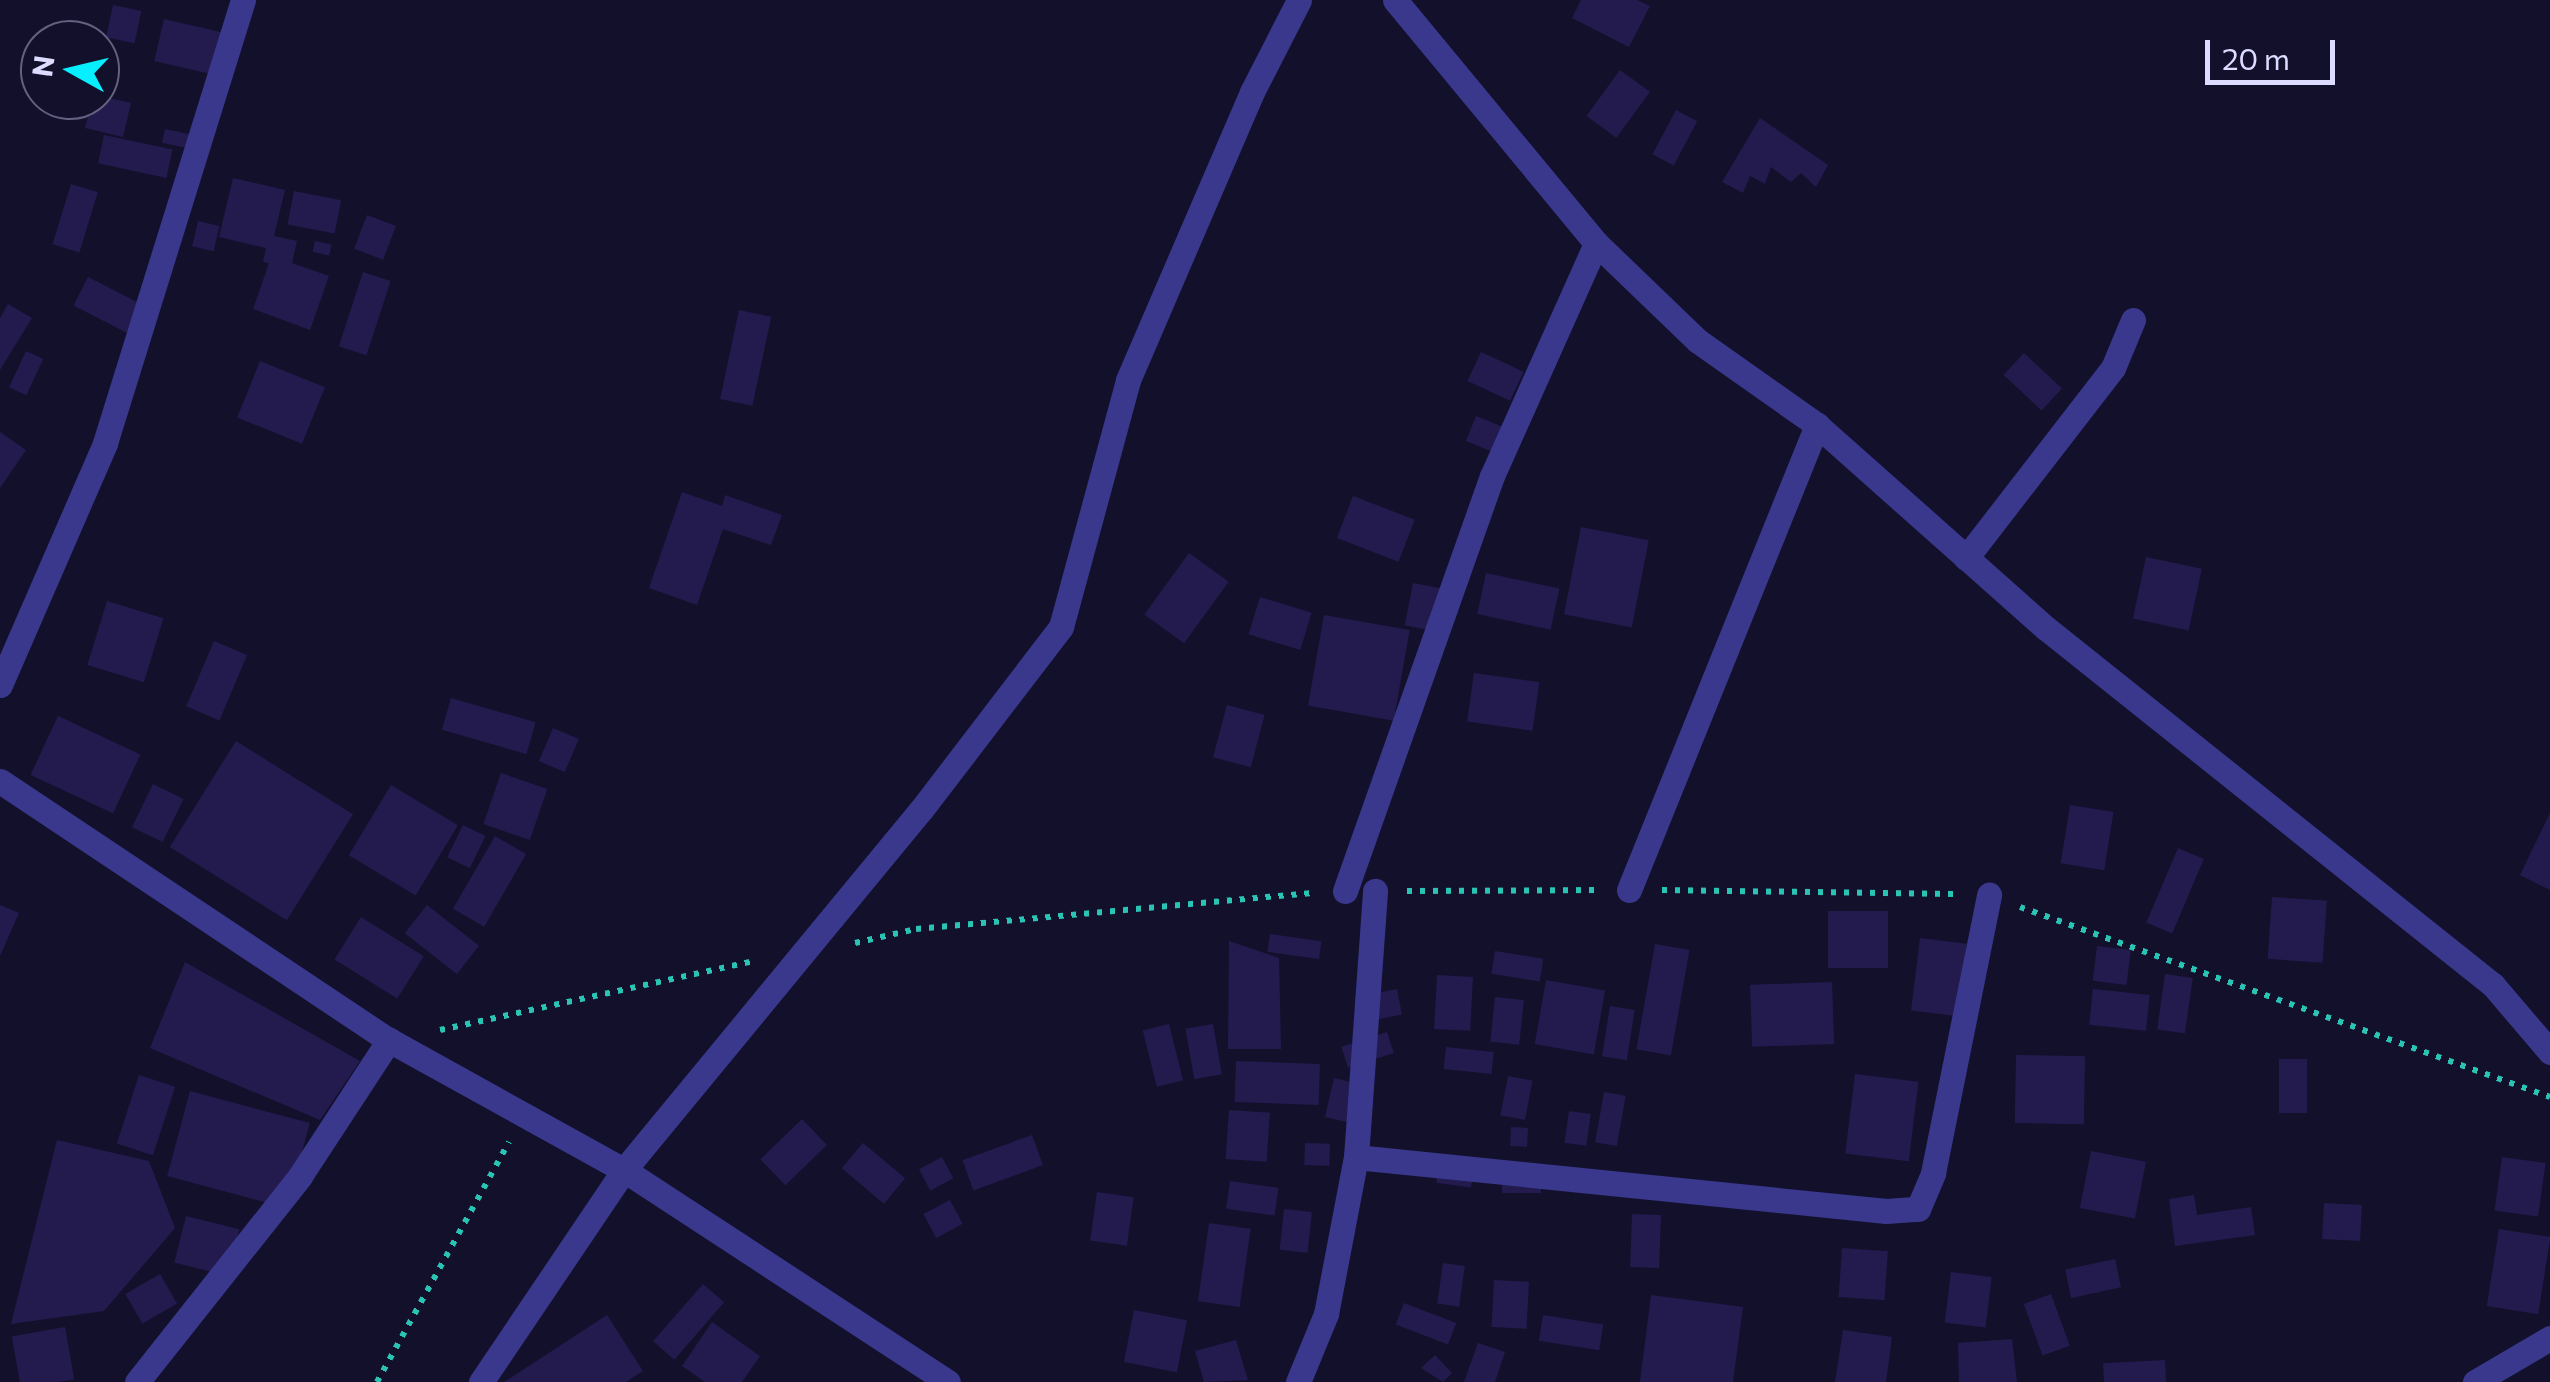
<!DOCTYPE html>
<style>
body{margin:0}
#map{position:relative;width:2550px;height:1382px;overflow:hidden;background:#13102c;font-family:Commissioner,sans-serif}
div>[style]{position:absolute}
.building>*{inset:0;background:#231b4e;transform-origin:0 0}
.path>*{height:6px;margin-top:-3px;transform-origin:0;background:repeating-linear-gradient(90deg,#2ac4b5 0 5px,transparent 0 13px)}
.minor>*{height:25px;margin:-12.5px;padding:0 12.5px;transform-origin:12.5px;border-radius:12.5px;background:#39388d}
span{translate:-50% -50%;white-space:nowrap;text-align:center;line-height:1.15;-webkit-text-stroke:9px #13102c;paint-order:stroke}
.north{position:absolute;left:20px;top:20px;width:100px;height:100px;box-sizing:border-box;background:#13102c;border:2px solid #646180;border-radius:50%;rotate:278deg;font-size:28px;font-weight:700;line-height:40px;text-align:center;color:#dddbff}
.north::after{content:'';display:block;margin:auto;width:35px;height:45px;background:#07efff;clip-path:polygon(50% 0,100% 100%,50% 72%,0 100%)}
.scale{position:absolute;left:2205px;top:40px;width:130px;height:45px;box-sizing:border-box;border:5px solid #dddbff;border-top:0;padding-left:12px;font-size:30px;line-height:35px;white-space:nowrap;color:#dddbff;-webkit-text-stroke:8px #13102c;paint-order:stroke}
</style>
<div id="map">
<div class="building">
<div style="clip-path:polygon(1581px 0,1637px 0,1650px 6px,1629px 47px,1572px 18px)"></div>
<div style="left:113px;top:5px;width:29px;height:33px;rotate:12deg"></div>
<div style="left:164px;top:19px;width:68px;height:43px;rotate:13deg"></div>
<div style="left:1620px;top:70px;width:37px;height:57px;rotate:36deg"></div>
<div style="clip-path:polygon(100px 96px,131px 103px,123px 137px,85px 128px,92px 100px)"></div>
<div style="left:1676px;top:110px;width:24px;height:50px;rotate:28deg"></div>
<div style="clip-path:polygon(1760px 118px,1828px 165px,1816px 187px,1801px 173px,1791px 182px,1771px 167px,1765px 184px,1750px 176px,1743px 193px,1722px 182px)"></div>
<div style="left:165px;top:129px;width:29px;height:14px;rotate:12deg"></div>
<div style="left:104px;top:135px;width:70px;height:29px;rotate:12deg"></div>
<div style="clip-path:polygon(233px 178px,285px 190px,274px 236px,297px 241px,292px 263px,329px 276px,310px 330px,253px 309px,269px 263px,263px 262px,266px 248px,219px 237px)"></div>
<div style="left:71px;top:184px;width:28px;height:63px;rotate:17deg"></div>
<div style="left:294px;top:191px;width:48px;height:34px;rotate:11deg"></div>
<div style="left:367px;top:215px;width:31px;height:36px;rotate:21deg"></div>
<div style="left:198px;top:221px;width:22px;height:26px;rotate:13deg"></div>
<div style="left:315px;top:241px;width:17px;height:11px;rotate:13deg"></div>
<div style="left:363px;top:272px;width:29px;height:78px;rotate:18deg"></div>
<div style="left:88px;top:277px;width:68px;height:32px;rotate:27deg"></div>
<div style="clip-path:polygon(8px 304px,32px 318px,0 370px,0 318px)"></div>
<div style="left:739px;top:310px;width:33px;height:91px;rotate:12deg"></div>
<div style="left:26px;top:351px;width:19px;height:40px;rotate:25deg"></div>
<div style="left:1481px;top:352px;width:47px;height:32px;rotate:25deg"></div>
<div style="left:2024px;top:353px;width:52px;height:30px;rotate:43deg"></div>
<div style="left:260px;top:361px;width:70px;height:61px;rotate:22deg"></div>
<div style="left:1476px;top:416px;width:50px;height:27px;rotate:22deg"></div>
<div style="clip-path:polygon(0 432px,26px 450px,0 488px)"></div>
<div style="clip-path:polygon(682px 492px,722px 506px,725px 495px,782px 515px,771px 545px,723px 529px,697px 605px,649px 588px)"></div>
<div style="left:1353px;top:496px;width:66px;height:45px;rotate:21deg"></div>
<div style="left:1581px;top:527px;width:69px;height:89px;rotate:11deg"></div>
<div style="left:1189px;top:553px;width:49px;height:76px;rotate:36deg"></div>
<div style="left:2146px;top:557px;width:57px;height:63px;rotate:12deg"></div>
<div style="left:1486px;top:573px;width:75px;height:42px;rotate:12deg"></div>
<div style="left:1413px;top:583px;width:46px;height:43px;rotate:11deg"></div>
<div style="left:1260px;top:597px;width:54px;height:39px;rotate:17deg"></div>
<div style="left:107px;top:601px;width:59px;height:67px;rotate:17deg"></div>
<div style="left:1324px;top:615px;width:87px;height:92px;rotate:10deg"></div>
<div style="left:214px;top:641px;width:36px;height:71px;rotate:23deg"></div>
<div style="left:1474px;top:673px;width:66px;height:49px;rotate:8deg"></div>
<div style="left:451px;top:698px;width:88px;height:33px;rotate:16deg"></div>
<div style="left:1227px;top:705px;width:39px;height:54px;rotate:15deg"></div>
<div style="left:58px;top:716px;width:91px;height:65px;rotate:25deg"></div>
<div style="left:553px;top:728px;width:28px;height:36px;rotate:23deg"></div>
<div style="left:236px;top:741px;width:138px;height:125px;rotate:32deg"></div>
<div style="left:501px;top:773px;width:49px;height:54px;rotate:19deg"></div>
<div style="left:153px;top:784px;width:34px;height:48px;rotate:26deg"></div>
<div style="left:391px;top:785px;width:78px;height:82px;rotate:31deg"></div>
<div style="left:2070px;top:805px;width:44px;height:59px;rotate:9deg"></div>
<div style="clip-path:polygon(2550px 813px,2550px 890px,2520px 875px)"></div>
<div style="left:463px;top:825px;width:25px;height:36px;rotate:26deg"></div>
<div style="left:495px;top:836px;width:36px;height:84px;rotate:30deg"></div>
<div style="left:2178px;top:848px;width:28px;height:81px;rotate:23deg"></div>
<div style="left:2272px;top:897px;width:55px;height:62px;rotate:4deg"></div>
<div style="clip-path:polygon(0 905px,19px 913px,0 956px)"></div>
<div style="left:427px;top:905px;width:66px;height:36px;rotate:38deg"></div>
<div style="left:1828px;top:911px;width:60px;height:57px"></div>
<div style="left:361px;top:917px;width:74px;height:50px;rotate:32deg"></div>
<div style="left:1270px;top:934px;width:52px;height:18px;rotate:8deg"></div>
<div style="left:1920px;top:938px;width:47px;height:73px;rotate:7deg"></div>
<div style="clip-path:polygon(1229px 941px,1279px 958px,1281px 1049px,1228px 1049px)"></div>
<div style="left:1655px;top:944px;width:35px;height:107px;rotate:10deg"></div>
<div style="left:2097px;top:946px;width:34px;height:35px;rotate:7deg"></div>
<div style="left:1495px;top:951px;width:49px;height:23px;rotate:9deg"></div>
<div style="clip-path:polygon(185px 962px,360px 1061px,320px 1120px,150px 1048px)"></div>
<div style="left:2165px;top:974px;width:28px;height:56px;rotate:8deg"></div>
<div style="left:1437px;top:975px;width:36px;height:54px;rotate:3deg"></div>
<div style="left:1546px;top:980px;width:60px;height:65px;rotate:10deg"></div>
<div style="left:1832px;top:982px;width:62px;height:82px;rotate:88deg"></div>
<div style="left:1397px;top:989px;width:26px;height:43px;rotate:79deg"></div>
<div style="left:2093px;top:989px;width:57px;height:36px;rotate:6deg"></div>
<div style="left:1495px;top:997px;width:29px;height:45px;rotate:6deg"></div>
<div style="left:1610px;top:1006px;width:25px;height:51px;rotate:9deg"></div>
<div style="left:1169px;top:1024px;width:58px;height:27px;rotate:76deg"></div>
<div style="left:1213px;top:1024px;width:51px;height:28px;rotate:80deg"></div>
<div style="left:1387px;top:1032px;width:22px;height:48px;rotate:72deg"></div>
<div style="left:1446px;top:1047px;width:48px;height:22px;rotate:6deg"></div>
<div style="left:2016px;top:1055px;width:69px;height:68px;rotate:1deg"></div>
<div style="left:2279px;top:1059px;width:28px;height:54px"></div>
<div style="left:1236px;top:1061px;width:84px;height:41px;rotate:2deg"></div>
<div style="left:1855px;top:1074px;width:64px;height:80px;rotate:7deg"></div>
<div style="left:139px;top:1075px;width:38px;height:72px;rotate:18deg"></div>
<div style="left:1508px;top:1076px;width:25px;height:40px;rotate:11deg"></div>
<div style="left:1334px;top:1078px;width:22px;height:40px;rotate:13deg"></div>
<div style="left:190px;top:1091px;width:124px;height:88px;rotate:15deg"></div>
<div style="left:1604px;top:1092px;width:22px;height:51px;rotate:10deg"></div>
<div style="left:1229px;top:1110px;width:41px;height:49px;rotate:4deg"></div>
<div style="left:1569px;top:1111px;width:22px;height:32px;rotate:8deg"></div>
<div style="left:802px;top:1119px;width:36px;height:58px;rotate:46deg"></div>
<div style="left:1511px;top:1127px;width:17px;height:19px;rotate:3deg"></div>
<div style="left:1032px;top:1135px;width:32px;height:74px;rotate:70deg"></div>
<div style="clip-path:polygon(57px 1140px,149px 1161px,175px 1228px,104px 1311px,11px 1324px)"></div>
<div style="left:863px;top:1143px;width:55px;height:33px;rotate:40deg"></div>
<div style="left:1305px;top:1143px;width:25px;height:22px;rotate:2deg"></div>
<div style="left:2091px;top:1151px;width:56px;height:58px;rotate:11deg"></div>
<div style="left:942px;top:1157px;width:24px;height:26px;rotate:62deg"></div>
<div style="left:1440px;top:1157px;width:35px;height:26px;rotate:8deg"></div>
<div style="left:2502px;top:1157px;width:44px;height:54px;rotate:8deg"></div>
<div style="left:1502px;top:1166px;width:39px;height:27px"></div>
<div style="left:1230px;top:1181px;width:49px;height:28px;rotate:8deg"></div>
<div style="left:1097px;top:1192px;width:37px;height:49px;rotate:8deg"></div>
<div style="clip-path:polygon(2194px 1195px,2197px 1215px,2251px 1207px,2255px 1235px,2175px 1246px,2169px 1199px)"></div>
<div style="left:950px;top:1200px;width:27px;height:30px;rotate:62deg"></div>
<div style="left:2324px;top:1203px;width:38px;height:36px;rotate:3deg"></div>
<div style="left:1284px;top:1209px;width:28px;height:41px;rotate:6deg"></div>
<div style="left:1632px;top:1214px;width:29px;height:53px;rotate:2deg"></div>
<div style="left:186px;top:1216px;width:55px;height:48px;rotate:14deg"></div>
<div style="left:1209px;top:1223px;width:42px;height:79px;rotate:8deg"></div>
<div style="left:2499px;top:1229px;width:52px;height:78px;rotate:9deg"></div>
<div style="left:1842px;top:1248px;width:46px;height:49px;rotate:4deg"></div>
<div style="left:2115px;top:1259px;width:29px;height:51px;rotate:78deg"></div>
<div style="left:1443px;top:1263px;width:22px;height:41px;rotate:8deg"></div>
<div style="left:1951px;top:1272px;width:41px;height:51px;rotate:7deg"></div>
<div style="left:160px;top:1274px;width:34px;height:40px;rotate:60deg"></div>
<div style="left:1494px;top:1280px;width:35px;height:47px;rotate:3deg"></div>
<div style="left:703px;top:1284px;width:28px;height:76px;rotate:41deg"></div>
<div style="left:2051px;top:1294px;width:55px;height:29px;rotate:70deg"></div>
<div style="clip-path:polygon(1651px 1295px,1743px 1307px,1733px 1382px,1640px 1382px)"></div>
<div style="left:1404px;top:1303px;width:56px;height:23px;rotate:21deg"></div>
<div style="left:1134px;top:1310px;width:54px;height:53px;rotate:11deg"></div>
<div style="clip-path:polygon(607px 1315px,643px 1371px,626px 1382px,504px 1382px)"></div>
<div style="left:1543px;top:1315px;width:61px;height:26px;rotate:9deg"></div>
<div style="clip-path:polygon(712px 1322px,760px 1356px,742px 1382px,705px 1382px,682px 1366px)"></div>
<div style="left:65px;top:1327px;width:53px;height:54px;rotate:80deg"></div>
<div style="clip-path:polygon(1843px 1330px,1892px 1337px,1886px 1382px,1835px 1382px)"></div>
<div style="clip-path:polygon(2012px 1339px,2017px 1382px,1959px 1382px,1958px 1343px)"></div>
<div style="clip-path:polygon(1236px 1340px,1248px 1380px,1204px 1382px,1195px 1351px)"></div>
<div style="clip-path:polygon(1478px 1343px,1505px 1352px,1495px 1382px,1464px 1382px)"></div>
<div style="clip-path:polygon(1435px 1355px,1452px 1373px,1443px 1382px,1421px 1368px)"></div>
<div style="left:2165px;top:1360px;width:22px;height:62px;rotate:87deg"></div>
</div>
<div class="path">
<div style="left:1662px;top:890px;width:292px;rotate:0.8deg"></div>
<div style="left:1407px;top:891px;width:192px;rotate:-0.3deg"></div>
<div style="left:2020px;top:907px;width:563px;rotate:19.72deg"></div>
<div style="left:855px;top:943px;width:63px;rotate:-12.9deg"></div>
<div style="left:916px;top:929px;width:401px;rotate:-5.2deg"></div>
<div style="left:440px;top:1030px;width:322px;rotate:-12.4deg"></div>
<div style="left:377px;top:1382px;width:274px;rotate:-61.2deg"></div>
</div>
<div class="minor">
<div style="left:1395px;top:0;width:315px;rotate:50.4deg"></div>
<div style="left:1596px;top:243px;width:141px;rotate:43.9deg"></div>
<div style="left:1698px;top:341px;width:146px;rotate:35.2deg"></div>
<div style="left:1817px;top:425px;width:307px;rotate:41.6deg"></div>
<div style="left:2047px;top:629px;width:571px;rotate:38.6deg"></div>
<div style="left:2493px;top:985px;width:88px;rotate:49.6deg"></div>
<div style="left:1966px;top:558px;width:240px;rotate:-52.3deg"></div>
<div style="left:2113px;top:368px;width:52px;rotate:-67.4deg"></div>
<div style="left:0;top:685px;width:264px;rotate:-66.5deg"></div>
<div style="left:105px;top:443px;width:464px;rotate:-72.7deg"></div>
<div style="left:0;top:781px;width:467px;rotate:33.7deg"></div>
<div style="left:389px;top:1040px;width:269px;rotate:29deg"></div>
<div style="left:624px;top:1170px;width:387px;rotate:33.2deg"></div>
<div style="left:1629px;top:890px;width:502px;rotate:-67.99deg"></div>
<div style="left:1345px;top:891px;width:440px;rotate:-70.5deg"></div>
<div style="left:1492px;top:476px;width:255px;rotate:-65.9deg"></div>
<div style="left:1356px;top:1157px;width:533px;rotate:5.82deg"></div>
<div style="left:1886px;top:1211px;width:32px;rotate:-4deg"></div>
<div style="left:1918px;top:1209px;width:39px;rotate:-67deg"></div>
<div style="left:1933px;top:1173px;width:284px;rotate:-78.6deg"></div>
<div style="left:137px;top:1382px;width:263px;rotate:-51.6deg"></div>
<div style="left:300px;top:1176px;width:163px;rotate:-56.8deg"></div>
<div style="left:481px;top:1382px;width:256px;rotate:-56deg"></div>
<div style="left:624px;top:1170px;width:467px;rotate:-50.5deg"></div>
<div style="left:921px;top:810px;width:230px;rotate:-52.6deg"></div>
<div style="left:1061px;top:627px;width:256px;rotate:-74.8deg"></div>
<div style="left:1128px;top:380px;width:314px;rotate:-66.7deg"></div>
<div style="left:1252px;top:92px;width:103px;rotate:-62.9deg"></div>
<div style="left:1298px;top:1382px;width:74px;rotate:-67.6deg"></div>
<div style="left:1326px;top:1314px;width:160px;rotate:-79.2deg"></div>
<div style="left:1356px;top:1157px;width:267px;rotate:-85.9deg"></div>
<div style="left:2475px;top:1382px;width:87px;rotate:-30.4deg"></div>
</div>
<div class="north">N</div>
<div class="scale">20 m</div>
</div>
